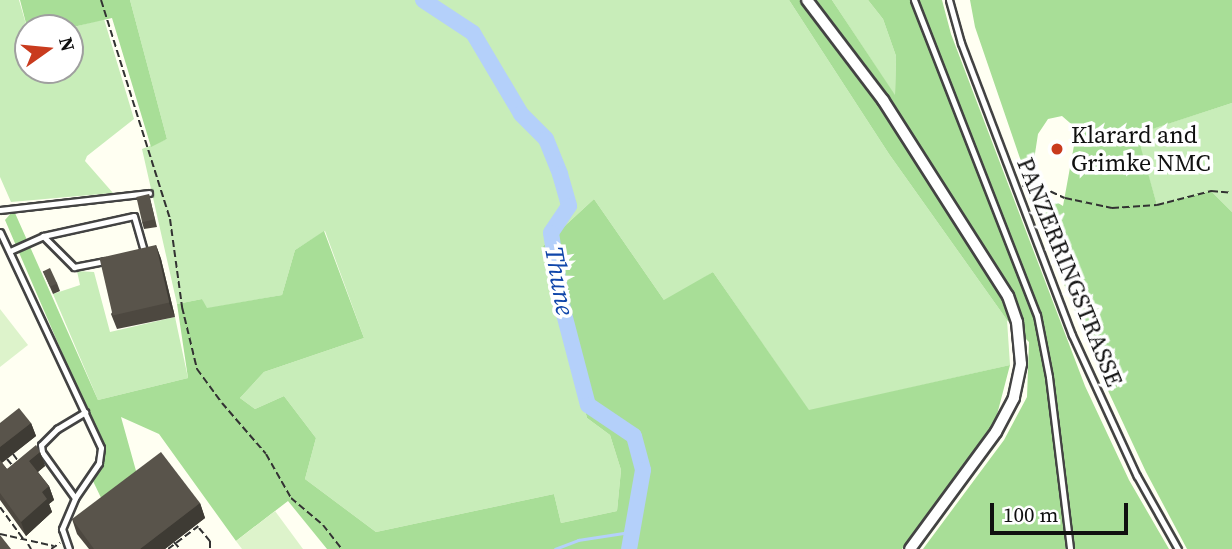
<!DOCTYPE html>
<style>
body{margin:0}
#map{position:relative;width:1232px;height:549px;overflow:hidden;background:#fffff2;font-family:"Source Serif 4",serif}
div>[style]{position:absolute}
.green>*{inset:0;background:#c8edb9}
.forest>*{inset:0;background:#a8de97}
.pitch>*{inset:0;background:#ddf3cb}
.stream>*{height:2.5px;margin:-1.25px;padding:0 1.25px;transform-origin:1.25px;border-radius:1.25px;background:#b4d0fa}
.river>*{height:16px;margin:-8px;padding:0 8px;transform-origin:8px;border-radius:8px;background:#b4d0fa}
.path>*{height:2px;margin-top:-1px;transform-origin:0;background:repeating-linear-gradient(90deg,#323232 0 7px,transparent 0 10.5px)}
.roads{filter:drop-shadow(2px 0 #434343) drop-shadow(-2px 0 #434343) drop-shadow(0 2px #434343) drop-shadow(0 -2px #434343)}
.lane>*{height:5px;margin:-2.5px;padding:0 2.5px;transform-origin:2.5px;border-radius:2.5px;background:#fff}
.street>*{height:10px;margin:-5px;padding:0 5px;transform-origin:5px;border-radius:5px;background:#fff}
.wall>*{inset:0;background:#4d4840}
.shaded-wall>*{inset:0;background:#3e3b34}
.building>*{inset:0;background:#59544b;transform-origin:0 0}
.dots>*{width:19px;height:19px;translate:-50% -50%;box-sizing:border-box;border:4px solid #fff;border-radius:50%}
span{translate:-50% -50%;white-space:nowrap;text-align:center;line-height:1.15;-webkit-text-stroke:7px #fff;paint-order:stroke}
.poi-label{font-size:24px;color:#101010}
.left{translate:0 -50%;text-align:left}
.street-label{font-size:24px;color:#101010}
.water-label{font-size:26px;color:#1046aa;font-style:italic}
.north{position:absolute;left:14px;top:14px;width:70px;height:70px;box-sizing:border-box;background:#fff;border:2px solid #9f9f9f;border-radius:50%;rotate:75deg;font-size:19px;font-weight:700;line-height:28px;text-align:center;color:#101010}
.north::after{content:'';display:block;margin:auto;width:24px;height:32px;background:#c93b1e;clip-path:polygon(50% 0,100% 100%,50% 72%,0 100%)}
.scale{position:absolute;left:990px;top:503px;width:138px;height:32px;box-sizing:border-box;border:4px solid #101010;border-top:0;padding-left:9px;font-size:21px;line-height:24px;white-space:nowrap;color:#101010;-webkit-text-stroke:5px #fff;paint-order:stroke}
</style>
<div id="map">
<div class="green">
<div style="clip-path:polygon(0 0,19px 0,28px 31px,28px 70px,70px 70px,70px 28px,104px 19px,134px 119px,87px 156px,85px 161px,113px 193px,11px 202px,0 177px)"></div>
<div style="clip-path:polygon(130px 0,789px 0,889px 154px,1007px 320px,1010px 365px,809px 411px,713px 272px,667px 302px,664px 300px,594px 199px,543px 246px,587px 418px,610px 435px,621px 470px,617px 511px,561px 523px,554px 494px,376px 532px,305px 479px,316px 438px,284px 396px,255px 409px,240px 398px,264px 372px,364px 338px,325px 231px,295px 250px,282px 295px,205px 309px,202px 299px,177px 304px,142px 149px,167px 139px)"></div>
<div style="clip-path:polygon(832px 0,868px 0,883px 19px,896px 56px,895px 96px)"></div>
<div style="clip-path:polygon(1232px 103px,1232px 212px,1211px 191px,1157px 205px,1136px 134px)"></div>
<div style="clip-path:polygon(77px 271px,94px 272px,110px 332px,175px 317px,188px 378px,98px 400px,53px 294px,80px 285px)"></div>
</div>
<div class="forest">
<div style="clip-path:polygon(20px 0,130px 0,167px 139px,151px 147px,112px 18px,69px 28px,28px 28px,28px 31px)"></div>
<div style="clip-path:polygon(789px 0,832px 0,895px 95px,896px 56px,883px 19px,868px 0,942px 0,951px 34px,1085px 386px,1129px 480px,1169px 549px,923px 549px,1004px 440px,1027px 397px,1029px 342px,1007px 320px,889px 154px)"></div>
<div style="clip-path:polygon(970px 0,1232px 0,1232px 103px,1137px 134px,1157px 205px,1211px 191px,1232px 212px,1232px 549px,1187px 549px,1146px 472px,1103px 380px,1029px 198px,1040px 192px,1063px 206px,1077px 129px,1062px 116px,1048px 119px,1038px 134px,1034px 160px,1024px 170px,975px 27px)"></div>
<div style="clip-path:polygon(594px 199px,664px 300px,713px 272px,809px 410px,1010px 365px,993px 430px,902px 549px,327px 549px,288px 501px,236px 541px,159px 434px,121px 417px,138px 478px,104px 504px,92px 479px,101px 468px,104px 450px,5px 220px,12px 212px,15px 213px,98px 400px,188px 378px,177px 304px,202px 299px,207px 308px,282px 295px,295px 250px,324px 231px,364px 338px,264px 372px,240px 398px,255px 409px,284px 396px,316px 438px,305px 479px,376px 532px,554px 494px,561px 523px,617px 511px,621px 470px,610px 435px,587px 418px,543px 246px)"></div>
</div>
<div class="pitch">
<div style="clip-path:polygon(0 309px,28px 345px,0 367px)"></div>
<div style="clip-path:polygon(275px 511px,303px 549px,242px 549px,236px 541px)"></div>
</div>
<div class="stream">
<div style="left:555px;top:549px;width:25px;rotate:-21deg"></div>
<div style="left:578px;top:540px;width:54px;rotate:-8.6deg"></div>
</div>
<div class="river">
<div style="left:423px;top:0;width:60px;rotate:33.4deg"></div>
<div style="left:473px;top:33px;width:94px;rotate:59.3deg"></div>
<div style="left:521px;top:114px;width:35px;rotate:45deg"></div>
<div style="left:546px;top:139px;width:38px;rotate:68deg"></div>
<div style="left:560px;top:174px;width:33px;rotate:74deg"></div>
<div style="left:569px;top:206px;width:32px;rotate:124deg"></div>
<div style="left:551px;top:233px;width:78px;rotate:81.1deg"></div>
<div style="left:563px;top:310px;width:98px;rotate:75.3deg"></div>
<div style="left:588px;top:405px;width:55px;rotate:34deg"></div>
<div style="left:634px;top:436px;width:35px;rotate:75deg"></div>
<div style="left:643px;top:470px;width:80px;rotate:100deg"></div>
</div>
<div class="path">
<div style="left:101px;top:0;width:230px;rotate:72.5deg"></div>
<div style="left:170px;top:219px;width:89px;rotate:82.2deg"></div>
<div style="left:182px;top:307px;width:64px;rotate:76.4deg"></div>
<div style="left:197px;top:369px;width:42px;rotate:53.7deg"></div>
<div style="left:222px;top:403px;width:67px;rotate:49.2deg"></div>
<div style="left:266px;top:454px;width:51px;rotate:60.4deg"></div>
<div style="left:291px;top:498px;width:42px;rotate:40.2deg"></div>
<div style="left:323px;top:525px;width:31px;rotate:52deg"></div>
<div style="left:1022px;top:186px;width:19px;rotate:3deg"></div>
<div style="left:1041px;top:187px;width:26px;rotate:25deg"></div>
<div style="left:1065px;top:198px;width:48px;rotate:12deg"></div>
<div style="left:1112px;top:208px;width:45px;rotate:-3.8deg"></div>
<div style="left:1157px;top:205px;width:56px;rotate:-14.5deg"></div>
<div style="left:1211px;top:191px;width:21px;rotate:5deg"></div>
<div style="left:13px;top:454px;width:9px;rotate:54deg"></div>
<div style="left:7px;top:459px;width:8px;rotate:50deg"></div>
<div style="left:0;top:507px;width:41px;rotate:54deg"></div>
<div style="left:199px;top:528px;width:17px;rotate:50deg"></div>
<div style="left:210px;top:541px;width:8px;rotate:90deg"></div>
<div style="left:0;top:534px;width:55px;rotate:12.5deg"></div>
<div style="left:174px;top:542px;width:9px;rotate:49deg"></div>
<div style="left:28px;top:544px;width:6px;rotate:59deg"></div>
<div style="left:51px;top:549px;width:11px;rotate:-34deg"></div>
<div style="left:168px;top:549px;width:38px;rotate:-37deg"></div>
</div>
<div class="roads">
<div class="lane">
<div style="left:914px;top:0;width:338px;rotate:68.7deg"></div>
<div style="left:1037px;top:315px;width:63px;rotate:79deg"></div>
<div style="left:1049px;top:377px;width:173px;rotate:83deg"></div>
<div style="left:949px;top:0;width:45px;rotate:74.4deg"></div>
<div style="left:961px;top:43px;width:312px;rotate:69.2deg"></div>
<div style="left:1072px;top:335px;width:155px;rotate:65.3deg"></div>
<div style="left:1137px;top:476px;width:84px;rotate:60.7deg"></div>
<div style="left:0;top:210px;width:150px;rotate:-6.5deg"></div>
<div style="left:0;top:232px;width:238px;rotate:64.9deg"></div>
<div style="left:101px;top:448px;width:15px;rotate:98deg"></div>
<div style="left:99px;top:463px;width:42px;rotate:124.4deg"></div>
<div style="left:43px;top:236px;width:93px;rotate:-12.4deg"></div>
<div style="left:134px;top:216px;width:37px;rotate:74deg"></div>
<div style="left:10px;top:251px;width:36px;rotate:-24deg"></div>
<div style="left:43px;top:236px;width:44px;rotate:45deg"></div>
<div style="left:74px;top:267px;width:32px;rotate:-11deg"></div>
<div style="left:69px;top:549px;width:21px;rotate:-109deg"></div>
<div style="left:62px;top:529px;width:34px;rotate:-67deg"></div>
<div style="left:75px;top:498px;width:57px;rotate:-125.7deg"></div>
<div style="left:42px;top:452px;width:7px;rotate:-98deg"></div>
<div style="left:41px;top:445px;width:23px;rotate:-45deg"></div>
<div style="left:57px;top:429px;width:33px;rotate:-31deg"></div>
</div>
<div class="street">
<div style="left:807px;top:0;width:126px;rotate:52.8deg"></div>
<div style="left:883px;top:100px;width:232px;rotate:57.5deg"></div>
<div style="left:1008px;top:296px;width:28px;rotate:71deg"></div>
<div style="left:1017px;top:322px;width:42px;rotate:84.6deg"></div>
<div style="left:1021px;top:364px;width:35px;rotate:102deg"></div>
<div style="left:1014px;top:398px;width:38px;rotate:118deg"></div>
<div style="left:996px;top:432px;width:145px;rotate:126.3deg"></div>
</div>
</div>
<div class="wall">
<div style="clip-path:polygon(149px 194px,157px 227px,144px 229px,142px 222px)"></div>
<div style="clip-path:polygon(156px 245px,161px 259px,175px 317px,117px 329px,111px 314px)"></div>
<div style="clip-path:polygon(43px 271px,57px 283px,60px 291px,53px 294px)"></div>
<div style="clip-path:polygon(0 423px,31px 423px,36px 436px,2px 463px,7px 469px,40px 452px,45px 466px,38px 472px,49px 486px,54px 500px,49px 504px,52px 512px,26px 536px,0 500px)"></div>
<div style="clip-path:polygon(200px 503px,205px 518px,165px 549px,89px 549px,77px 534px,72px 519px)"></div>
</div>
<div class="shaded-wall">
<div style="clip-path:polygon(156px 245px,161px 259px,175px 317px,169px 303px)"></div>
<div style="clip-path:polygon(31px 423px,36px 436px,0 464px,0 447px)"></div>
<div style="clip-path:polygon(40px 452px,45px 466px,34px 475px,29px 461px)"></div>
<div style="clip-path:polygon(49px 486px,54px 500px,49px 504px,52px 512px,26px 536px,21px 522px,42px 492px)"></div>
<div style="clip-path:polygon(200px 503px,205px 518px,165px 549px,140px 549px)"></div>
</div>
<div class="building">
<div style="left:149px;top:194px;width:26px;height:13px;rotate:77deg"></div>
<div style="left:156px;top:245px;width:59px;height:58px;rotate:77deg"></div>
<div style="left:50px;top:268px;width:17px;height:8px;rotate:65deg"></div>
<div style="clip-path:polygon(19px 408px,31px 423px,0 447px,0 423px)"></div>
<div style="clip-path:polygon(36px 445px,40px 452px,29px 461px,49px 486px,42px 492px,47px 499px,21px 522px,0 493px,0 460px,7px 469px)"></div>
<div style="clip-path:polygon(161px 452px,200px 503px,140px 549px,94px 549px,72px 519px)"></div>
<div style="clip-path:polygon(0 535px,11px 549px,0 549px)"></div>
</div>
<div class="dots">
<div style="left:1057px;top:149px;background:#c93b1e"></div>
</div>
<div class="poi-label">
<span class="left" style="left:1071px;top:149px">Klarard and<br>Grimke NMC</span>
</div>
<div class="street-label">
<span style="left:1070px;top:272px;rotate:68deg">PANZERRINGSTRASSE</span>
</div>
<div class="water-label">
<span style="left:559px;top:281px;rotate:80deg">Thune</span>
</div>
<div class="north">N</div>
<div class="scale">100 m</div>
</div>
